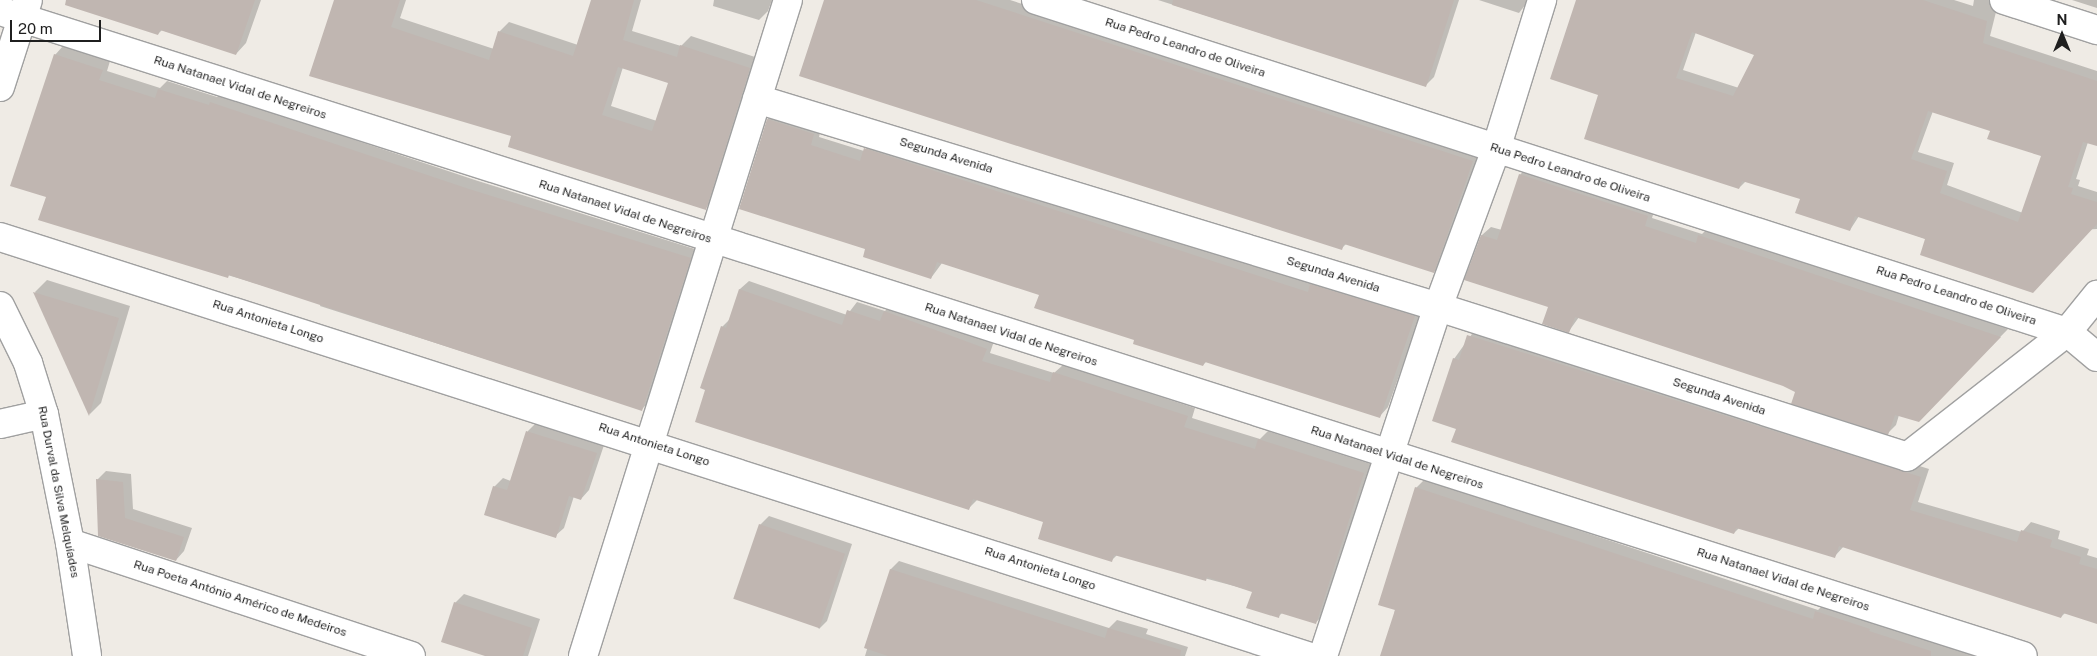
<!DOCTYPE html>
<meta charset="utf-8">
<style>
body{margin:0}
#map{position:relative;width:2097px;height:656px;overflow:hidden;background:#efebe5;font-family:"Public Sans",sans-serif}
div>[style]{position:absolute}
.shadow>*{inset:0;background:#0003}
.building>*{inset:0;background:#c0b6b1;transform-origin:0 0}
.roads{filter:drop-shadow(1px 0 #a0a0a0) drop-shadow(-1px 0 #a0a0a0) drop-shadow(0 1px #a0a0a0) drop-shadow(0 -1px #a0a0a0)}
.street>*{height:28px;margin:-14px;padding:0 14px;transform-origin:14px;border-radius:14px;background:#fff}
span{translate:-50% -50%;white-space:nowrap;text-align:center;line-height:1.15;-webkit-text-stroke:4.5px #fff;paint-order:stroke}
.street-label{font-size:12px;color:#1f1f1f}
.north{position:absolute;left:2037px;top:10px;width:50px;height:50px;-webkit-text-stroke:4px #fff;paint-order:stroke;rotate:0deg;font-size:14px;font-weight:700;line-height:20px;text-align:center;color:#1f1f1f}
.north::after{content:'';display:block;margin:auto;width:18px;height:22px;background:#1f1f1f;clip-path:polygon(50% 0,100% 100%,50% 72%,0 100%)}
.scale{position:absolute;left:10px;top:20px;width:91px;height:22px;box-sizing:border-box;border:2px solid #1f1f1f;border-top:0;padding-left:6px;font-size:15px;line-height:18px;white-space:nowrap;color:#1f1f1f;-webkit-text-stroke:4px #fff;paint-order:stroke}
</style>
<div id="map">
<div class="shadow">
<div style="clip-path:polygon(68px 0,261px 0,246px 43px,236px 54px,162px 30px,158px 34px)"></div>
<div style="clip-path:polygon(evenodd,335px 0,406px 0,400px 18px,494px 49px,499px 32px,509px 22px,578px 45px,592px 0,641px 0,632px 31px,681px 46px,691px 36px,758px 58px,715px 199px,705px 208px,335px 0,623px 67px,670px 82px,657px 121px,611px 106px,623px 67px)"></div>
<div style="clip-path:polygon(714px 0,772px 0,768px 11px,759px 20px,713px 6px)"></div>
<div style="clip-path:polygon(825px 0,1010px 0,1480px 153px,1442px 263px,1434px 272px,1347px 243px,1342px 248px)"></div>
<div style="clip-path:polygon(1158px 0,1459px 0,1434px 77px,1425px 86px)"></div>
<div style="clip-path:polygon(1479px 0,1529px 0,1519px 13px)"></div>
<div style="clip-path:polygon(evenodd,1577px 0,1954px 0,1973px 6px,1974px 0,1999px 0,1990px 36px,2097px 71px,2097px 145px,2088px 142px,2076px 179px,2080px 180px,2078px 186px,2097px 192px,2097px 229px,1926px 239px,1859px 216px,1850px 230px,1801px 198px,1746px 181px,1739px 188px,1600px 94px,1577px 0,1696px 32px,1756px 54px,1739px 88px,1683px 70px,1696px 32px,1577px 0,1933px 111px,1992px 130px,2042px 156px,2023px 213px,1947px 185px,1954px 163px,1918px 152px,1933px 111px)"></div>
<div style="clip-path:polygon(2072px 0,2097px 0,2097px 8px)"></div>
<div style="clip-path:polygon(63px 46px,110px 61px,107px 71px,160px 88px,167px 81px,217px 97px,220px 95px,478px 181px,698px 250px,650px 401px,642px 409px,320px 306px,321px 303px,40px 219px,47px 196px,55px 55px)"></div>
<div style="clip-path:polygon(777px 111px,822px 125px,819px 137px,864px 151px,874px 140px,1423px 308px,1388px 407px,1380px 416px,1207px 361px,1203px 365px,1135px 339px,1040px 294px,942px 263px,931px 278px,867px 249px,741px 208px,768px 119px)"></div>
<div style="clip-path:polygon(1528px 166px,1655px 208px,1652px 218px,1702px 234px,1708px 228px,2008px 329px,1918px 421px,1899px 415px,1896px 425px,1888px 433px,1784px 385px,1579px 317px,1569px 331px,1549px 306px,1466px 280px,1482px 235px,1491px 227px,1502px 230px,1520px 175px)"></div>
<div style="clip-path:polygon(47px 280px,130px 306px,101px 403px,90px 414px,35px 292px)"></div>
<div style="clip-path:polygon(749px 281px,847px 315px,857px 302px,885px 311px,893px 303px,994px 341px,990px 353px,1054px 373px,1063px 365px,1195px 408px,1192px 418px,1260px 439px,1268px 431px,1371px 464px,1324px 615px,1315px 623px,1283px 612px,1278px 617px,1253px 591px,1117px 555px,1112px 560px,1045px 521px,978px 499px,969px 508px,707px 390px,722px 327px,731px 318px,740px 289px)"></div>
<div style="clip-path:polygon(1477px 327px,1929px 469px,1918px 502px,2022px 532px,2031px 522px,2060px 531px,2058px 539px,2089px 549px,2087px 555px,2097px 558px,2097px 623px,2065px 613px,2061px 617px,1844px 546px,1835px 556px,1739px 528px,1734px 533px,1457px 428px,1454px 359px)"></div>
<div style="clip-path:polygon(536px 423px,604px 445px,589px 490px,581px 499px,574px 496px,564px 528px,555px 536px,494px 487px,503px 478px,511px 481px,528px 431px)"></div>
<div style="clip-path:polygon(106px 471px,131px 474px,133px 509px,192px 528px,184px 551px,176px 560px,100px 535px,98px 479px)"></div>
<div style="clip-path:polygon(1425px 479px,1818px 610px,1825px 603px,1981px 656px,1387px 656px,1416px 488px)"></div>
<div style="clip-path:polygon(769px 516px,852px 544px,827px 621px,819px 629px,760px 525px)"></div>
<div style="clip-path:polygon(899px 561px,1109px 628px,1117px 620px,1148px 629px,1146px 634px,1188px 647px,1185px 656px,865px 656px,891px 569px)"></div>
<div style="clip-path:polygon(464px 594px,540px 619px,528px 656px,489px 656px,455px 603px)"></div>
</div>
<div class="building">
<div style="clip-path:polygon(66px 0,255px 0,236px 55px,160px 30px,158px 35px,65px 5px)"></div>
<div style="clip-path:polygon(evenodd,334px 0,400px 0,391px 27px,489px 60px,498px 31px,573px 56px,591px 0,634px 0,623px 40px,677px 57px,680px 45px,750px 68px,706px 210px,508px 147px,511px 136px,309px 76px,334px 0,618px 67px,668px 83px,652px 131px,602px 115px,618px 67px)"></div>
<div style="clip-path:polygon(824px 0,976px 0,1473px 161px,1434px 273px,1344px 244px,1342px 250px,799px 76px)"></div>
<div style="clip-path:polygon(1173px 0,1454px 0,1426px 87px,1172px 5px)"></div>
<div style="clip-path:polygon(evenodd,1576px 0,1923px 0,1987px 21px,1983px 43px,2097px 81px,2097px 146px,2083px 142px,2068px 187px,2073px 188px,2071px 194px,2097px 202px,2097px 224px,2033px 293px,1920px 255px,1925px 239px,1855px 216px,1850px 231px,1795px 213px,1800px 199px,1742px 181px,1739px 189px,1584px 139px,1598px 95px,1550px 79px,1576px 0,1692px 32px,1754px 55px,1733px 96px,1676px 78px,1692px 32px,1576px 0,1928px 111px,1990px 131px,1987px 139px,2041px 156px,2018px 222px,1940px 193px,1947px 171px,1911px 159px,1928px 111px)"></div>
<div style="clip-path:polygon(54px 54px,103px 70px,99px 80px,155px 98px,158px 89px,209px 105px,210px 102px,469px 189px,691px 258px,642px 411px,229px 275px,228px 278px,38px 220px,46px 197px,10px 186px)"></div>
<div style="clip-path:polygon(767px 119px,814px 134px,811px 145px,860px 161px,864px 148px,1308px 292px,1310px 284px,1415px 316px,1380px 418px,1205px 362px,1203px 366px,1133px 344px,1134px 340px,1034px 308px,1039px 295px,937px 262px,931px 279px,863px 257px,865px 249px,739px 209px)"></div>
<div style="clip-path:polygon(1519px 174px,1648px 216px,1645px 226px,1696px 243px,1698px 235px,2001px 337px,1919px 422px,1895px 415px,1888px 435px,1791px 404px,1795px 392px,1783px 386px,1575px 317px,1569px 333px,1542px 324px,1548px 307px,1464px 280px,1481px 235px,1497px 240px)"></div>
<div style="clip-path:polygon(739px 289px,842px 325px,847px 310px,880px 321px,884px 311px,987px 349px,982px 361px,1050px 382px,1053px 372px,1188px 416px,1184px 427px,1255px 449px,1258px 439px,1364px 473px,1316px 624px,1280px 613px,1279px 618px,1246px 608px,1252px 592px,1207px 577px,1206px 581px,1114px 555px,1112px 562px,1038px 539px,1043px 522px,973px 499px,969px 510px,695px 422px,705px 390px,700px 388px,721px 326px,726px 328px)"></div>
<div style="clip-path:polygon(33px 292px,119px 318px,89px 416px)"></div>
<div style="clip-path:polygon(1467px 335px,1921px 477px,1910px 510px,2017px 542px,2021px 530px,2052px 540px,2050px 547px,2081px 557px,2079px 564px,2097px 569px,2097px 624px,2063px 613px,2061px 618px,1839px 546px,1835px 558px,1736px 528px,1734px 534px,1451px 442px,1456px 429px,1432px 421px,1453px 358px,1459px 360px)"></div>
<div style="clip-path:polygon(526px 431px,597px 453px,581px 500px,569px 496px,556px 538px,484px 515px,493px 486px,507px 490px)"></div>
<div style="clip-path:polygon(96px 479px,123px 482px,125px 518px,184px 537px,176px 561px,98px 536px)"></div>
<div style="clip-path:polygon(1415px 487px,1813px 619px,1815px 611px,1870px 629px,1869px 631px,1931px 651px,1931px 656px,1380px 656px,1395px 610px,1378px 605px)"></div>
<div style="left:759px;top:524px;width:91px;height:79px;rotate:19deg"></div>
<div style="clip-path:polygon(890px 569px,1105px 638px,1108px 628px,1181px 650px,1180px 656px,888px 656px,864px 648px)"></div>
<div style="clip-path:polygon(454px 602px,532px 628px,523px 656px,485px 656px,441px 642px)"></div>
</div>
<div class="roads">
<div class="street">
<div style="left:1036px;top:0;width:1083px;rotate:17.85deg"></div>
<div style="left:2067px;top:332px;width:39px;rotate:40deg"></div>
<div style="left:2004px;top:0;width:98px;rotate:17.9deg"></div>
<div style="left:0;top:11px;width:2123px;rotate:17.68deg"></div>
<div style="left:0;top:87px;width:91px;rotate:-72.2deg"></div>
<div style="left:757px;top:99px;width:712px;rotate:16.98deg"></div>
<div style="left:1438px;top:307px;width:492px;rotate:17.7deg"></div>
<div style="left:1907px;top:457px;width:203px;rotate:-38deg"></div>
<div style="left:2067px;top:332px;width:48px;rotate:-51deg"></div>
<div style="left:0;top:237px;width:1373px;rotate:17.77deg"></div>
<div style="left:0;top:306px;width:64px;rotate:63.8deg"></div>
<div style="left:28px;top:363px;width:53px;rotate:72.6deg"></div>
<div style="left:44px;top:414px;width:132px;rotate:78.6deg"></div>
<div style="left:70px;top:543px;width:114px;rotate:81.4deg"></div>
<div style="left:0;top:424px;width:45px;rotate:-12.8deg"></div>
<div style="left:70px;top:543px;width:359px;rotate:18.3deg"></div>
<div style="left:583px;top:656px;width:687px;rotate:-72.65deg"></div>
<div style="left:1323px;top:656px;width:367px;rotate:-71.8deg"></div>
<div style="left:1438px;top:307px;width:168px;rotate:-69.8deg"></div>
<div style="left:1496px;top:149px;width:156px;rotate:-72.8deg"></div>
</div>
</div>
<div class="street-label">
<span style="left:1185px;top:48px;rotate:18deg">Rua Pedro Leandro de Oliveira</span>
<span style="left:240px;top:88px;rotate:18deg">Rua Natanael Vidal de Negreiros</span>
<span style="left:946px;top:156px;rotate:17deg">Segunda Avenida</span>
<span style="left:1570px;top:173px;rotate:18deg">Rua Pedro Leandro de Oliveira</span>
<span style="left:625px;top:212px;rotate:18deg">Rua Natanael Vidal de Negreiros</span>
<span style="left:1333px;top:275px;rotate:17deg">Segunda Avenida</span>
<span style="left:1956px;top:296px;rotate:18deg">Rua Pedro Leandro de Oliveira</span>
<span style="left:268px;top:322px;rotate:18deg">Rua Antonieta Longo</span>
<span style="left:1011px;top:335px;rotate:18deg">Rua Natanael Vidal de Negreiros</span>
<span style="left:1719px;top:397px;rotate:18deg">Segunda Avenida</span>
<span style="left:654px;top:445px;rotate:18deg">Rua Antonieta Longo</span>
<span style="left:1397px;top:458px;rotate:18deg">Rua Natanael Vidal de Negreiros</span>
<span style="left:58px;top:492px;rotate:79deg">Rua Durval da Silva Melquíades</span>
<span style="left:1040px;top:569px;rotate:18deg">Rua Antonieta Longo</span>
<span style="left:1783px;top:580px;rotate:18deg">Rua Natanael Vidal de Negreiros</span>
<span style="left:240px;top:599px;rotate:18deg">Rua Poeta António Américo de Medeiros</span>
</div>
<div class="north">N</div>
<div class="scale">20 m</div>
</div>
